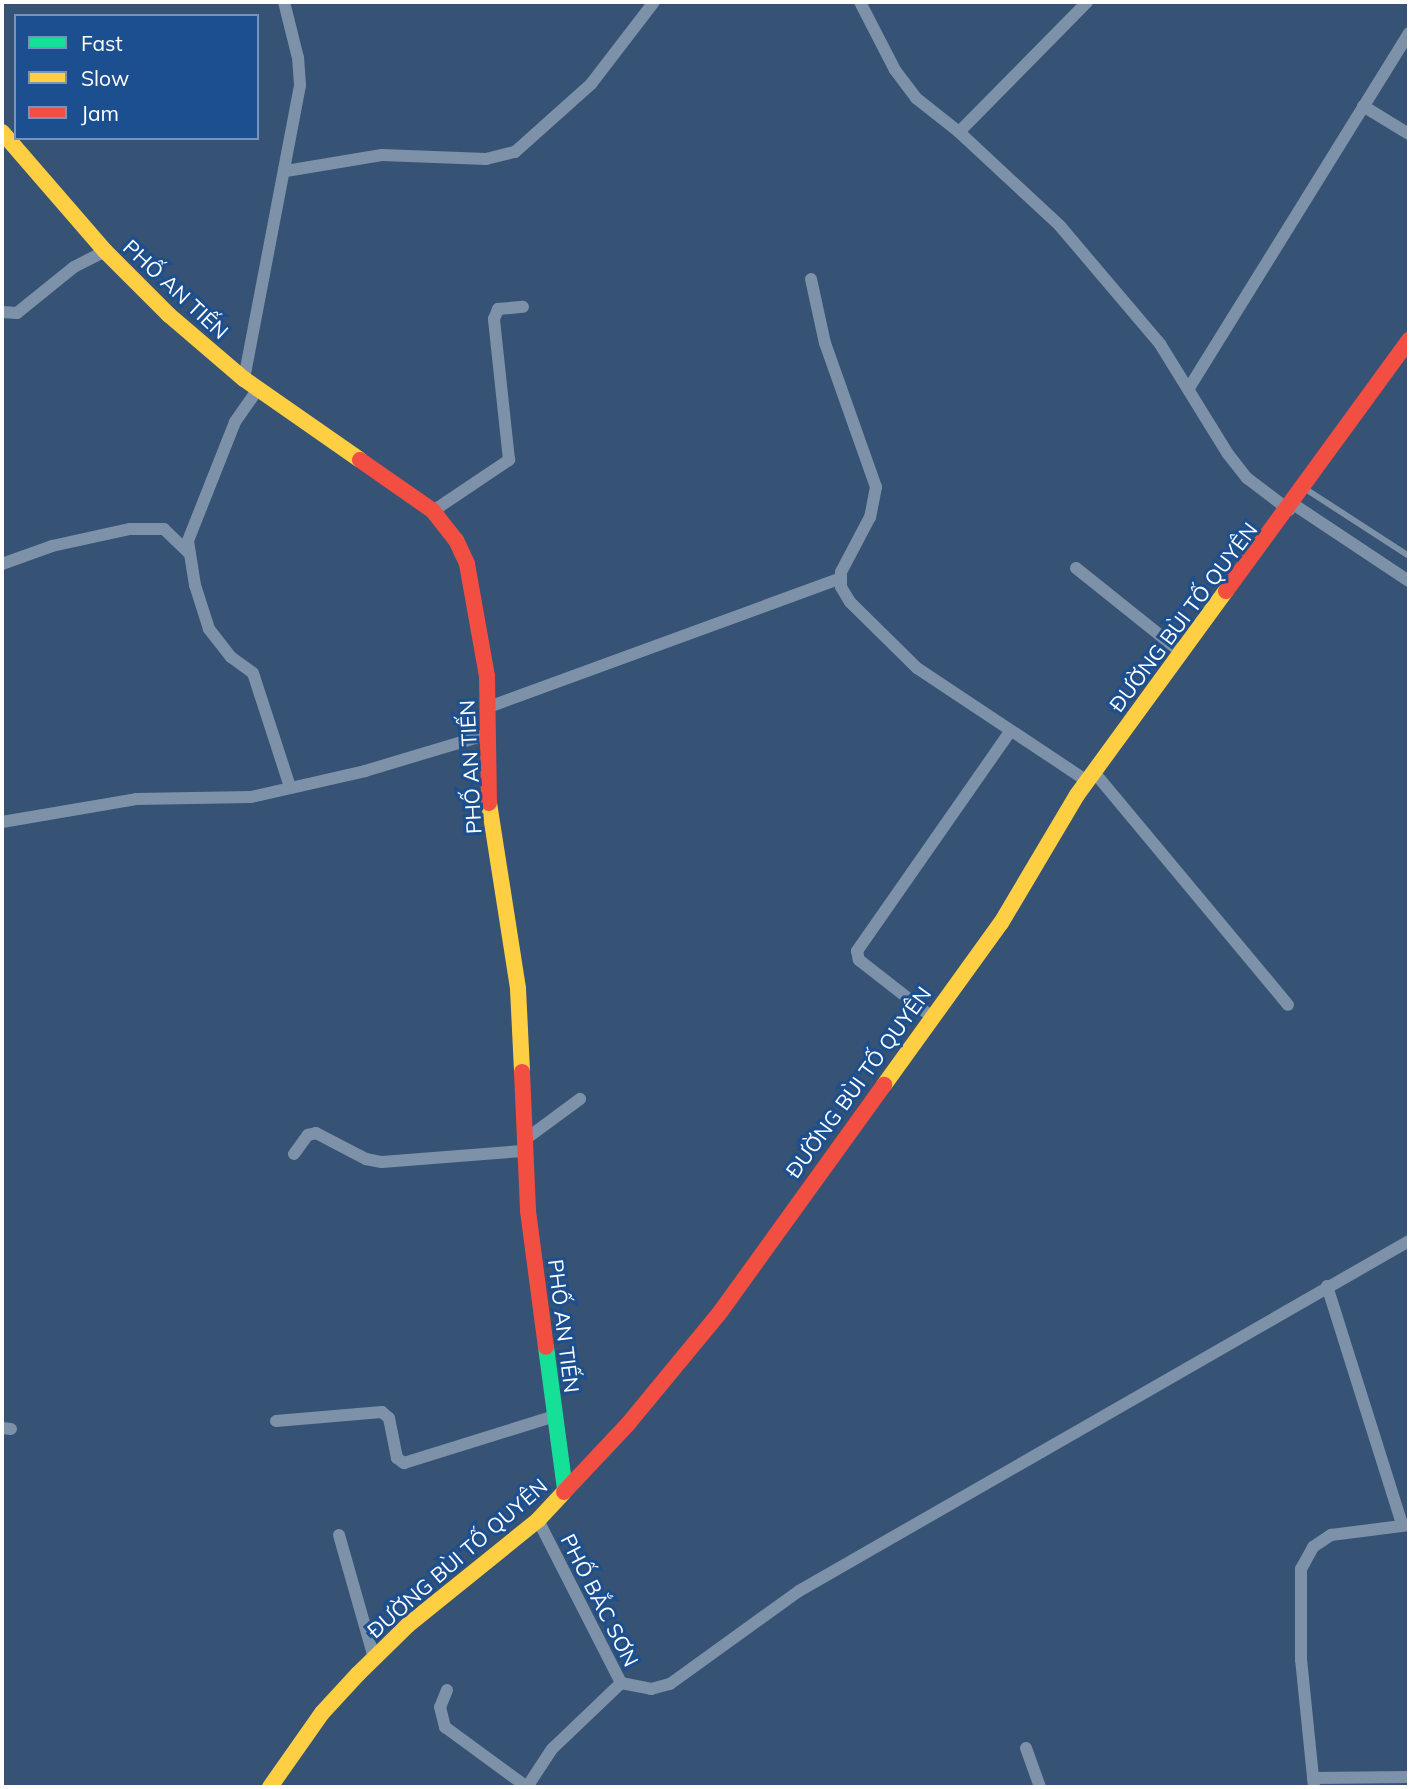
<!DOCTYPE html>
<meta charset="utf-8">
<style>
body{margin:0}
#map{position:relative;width:1411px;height:1789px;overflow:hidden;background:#365274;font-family:Mulish,sans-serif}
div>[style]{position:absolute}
.lane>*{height:6px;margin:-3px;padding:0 3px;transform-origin:3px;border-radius:3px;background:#7d92a8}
.street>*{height:12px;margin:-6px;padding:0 6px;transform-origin:6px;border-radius:6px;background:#7d92a8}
.fast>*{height:16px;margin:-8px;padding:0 8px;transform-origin:8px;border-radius:8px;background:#16e098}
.slow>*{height:16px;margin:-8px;padding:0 8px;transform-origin:8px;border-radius:8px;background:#ffcf43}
.jam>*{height:16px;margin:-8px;padding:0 8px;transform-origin:8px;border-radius:8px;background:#f24e42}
span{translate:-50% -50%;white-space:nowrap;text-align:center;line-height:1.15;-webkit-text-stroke:6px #1b4f8f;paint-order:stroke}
.street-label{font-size:21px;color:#fff}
.frame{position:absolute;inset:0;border:4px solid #fff;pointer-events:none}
.legend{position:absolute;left:14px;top:14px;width:245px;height:126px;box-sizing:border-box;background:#1b4f8f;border:2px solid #7695bc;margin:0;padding:9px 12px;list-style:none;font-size:21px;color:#fff}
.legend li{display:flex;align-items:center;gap:14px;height:35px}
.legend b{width:35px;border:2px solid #7695bc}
</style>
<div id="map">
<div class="lane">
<div style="left:1304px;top:488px;width:125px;rotate:32.9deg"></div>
</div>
<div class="street">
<div style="left:860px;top:2px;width:76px;rotate:62.8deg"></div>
<div style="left:895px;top:70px;width:35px;rotate:53deg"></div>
<div style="left:916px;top:98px;width:55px;rotate:38.3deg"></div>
<div style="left:959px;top:132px;width:138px;rotate:42.9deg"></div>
<div style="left:1060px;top:226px;width:155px;rotate:49.7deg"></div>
<div style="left:1160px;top:344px;width:129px;rotate:58.3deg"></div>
<div style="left:1228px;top:454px;width:31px;rotate:52deg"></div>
<div style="left:1247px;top:478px;width:53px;rotate:37.3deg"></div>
<div style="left:1363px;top:106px;width:54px;rotate:31.3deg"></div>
<div style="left:959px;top:132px;width:182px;rotate:-45.4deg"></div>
<div style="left:286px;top:171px;width:97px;rotate:-9.5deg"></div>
<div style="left:382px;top:155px;width:104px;rotate:2.2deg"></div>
<div style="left:486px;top:159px;width:30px;rotate:-14deg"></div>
<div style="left:515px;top:152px;width:102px;rotate:-41.8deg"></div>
<div style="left:591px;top:84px;width:103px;rotate:-52.5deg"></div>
<div style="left:811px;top:279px;width:66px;rotate:77.7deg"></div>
<div style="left:825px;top:343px;width:153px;rotate:70.5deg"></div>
<div style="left:876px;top:487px;width:31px;rotate:101deg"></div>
<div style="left:870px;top:517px;width:62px;rotate:117.8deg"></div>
<div style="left:841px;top:572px;width:15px;rotate:90deg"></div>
<div style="left:841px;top:587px;width:17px;rotate:59deg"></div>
<div style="left:850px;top:602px;width:94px;rotate:44.6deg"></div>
<div style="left:917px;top:668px;width:204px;rotate:33.6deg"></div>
<div style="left:2px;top:312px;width:15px;rotate:4deg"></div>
<div style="left:17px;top:313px;width:73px;rotate:-38.9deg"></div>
<div style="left:74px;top:267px;width:35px;rotate:-27deg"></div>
<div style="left:244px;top:379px;width:299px;rotate:-79.2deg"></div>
<div style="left:300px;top:85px;width:27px;rotate:-94deg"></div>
<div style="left:298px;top:58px;width:58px;rotate:-104deg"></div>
<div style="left:1189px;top:388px;width:418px;rotate:-58.2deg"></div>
<div style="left:258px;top:389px;width:40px;rotate:124.9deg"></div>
<div style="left:235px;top:422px;width:128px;rotate:111.6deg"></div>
<div style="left:188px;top:541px;width:45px;rotate:81deg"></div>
<div style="left:195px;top:585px;width:46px;rotate:72.3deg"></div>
<div style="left:209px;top:629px;width:36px;rotate:52deg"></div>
<div style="left:231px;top:657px;width:27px;rotate:36deg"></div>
<div style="left:253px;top:673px;width:120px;rotate:72deg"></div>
<div style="left:1293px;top:504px;width:139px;rotate:33.6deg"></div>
<div style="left:433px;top:511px;width:92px;rotate:-33.9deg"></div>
<div style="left:509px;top:460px;width:142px;rotate:-96.1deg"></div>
<div style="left:494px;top:319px;width:11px;rotate:-68deg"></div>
<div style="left:498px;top:309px;width:25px;rotate:-5deg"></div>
<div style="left:2px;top:564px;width:53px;rotate:-19.8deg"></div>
<div style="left:52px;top:546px;width:80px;rotate:-12.3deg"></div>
<div style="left:130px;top:529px;width:34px"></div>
<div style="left:164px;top:529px;width:36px;rotate:44deg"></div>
<div style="left:1076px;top:568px;width:136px;rotate:38.7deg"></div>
<div style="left:486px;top:708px;width:378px;rotate:-20.1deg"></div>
<div style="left:1094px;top:772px;width:303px;rotate:50.2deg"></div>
<div style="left:2px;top:822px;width:136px;rotate:-9.7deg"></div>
<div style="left:136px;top:799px;width:115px;rotate:-1deg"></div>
<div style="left:251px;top:797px;width:117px;rotate:-12.8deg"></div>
<div style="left:365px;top:771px;width:128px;rotate:-16.7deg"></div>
<div style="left:932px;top:1017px;width:93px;rotate:-142deg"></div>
<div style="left:859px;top:960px;width:9px;rotate:-103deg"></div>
<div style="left:857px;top:951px;width:267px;rotate:-55.1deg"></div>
<div style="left:523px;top:1141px;width:71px;rotate:-36.4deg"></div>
<div style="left:294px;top:1154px;width:24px;rotate:-54deg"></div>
<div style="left:308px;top:1135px;width:8px;rotate:-14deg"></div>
<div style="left:316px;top:1133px;width:56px;rotate:27.5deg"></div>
<div style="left:366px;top:1159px;width:16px;rotate:11deg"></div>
<div style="left:382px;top:1162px;width:141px;rotate:-4.5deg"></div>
<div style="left:1327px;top:1286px;width:250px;rotate:72.5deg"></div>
<div style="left:276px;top:1421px;width:106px;rotate:-4.9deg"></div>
<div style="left:382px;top:1412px;width:9px;rotate:41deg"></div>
<div style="left:389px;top:1418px;width:41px;rotate:78.7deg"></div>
<div style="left:397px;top:1458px;width:9px;rotate:36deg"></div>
<div style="left:404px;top:1463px;width:158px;rotate:-17.3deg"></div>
<div style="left:2px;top:1428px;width:9px;rotate:6deg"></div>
<div style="left:538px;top:1520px;width:183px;rotate:63deg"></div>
<div style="left:339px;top:1535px;width:128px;rotate:74.1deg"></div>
<div style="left:621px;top:1683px;width:31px;rotate:11deg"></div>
<div style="left:651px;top:1689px;width:20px;rotate:-15deg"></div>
<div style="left:670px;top:1684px;width:159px;rotate:-35.8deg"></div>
<div style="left:799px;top:1591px;width:703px;rotate:-29.85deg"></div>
<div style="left:447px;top:1690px;width:18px;rotate:112deg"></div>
<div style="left:440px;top:1707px;width:21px;rotate:76deg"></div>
<div style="left:445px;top:1727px;width:102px;rotate:36.2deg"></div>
<div style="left:1026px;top:1748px;width:41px;rotate:70.3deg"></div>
<div style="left:1313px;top:1778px;width:96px;rotate:-0.6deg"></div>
<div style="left:527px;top:1787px;width:45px;rotate:-56.7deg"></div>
<div style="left:552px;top:1749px;width:95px;rotate:-43.7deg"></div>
<div style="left:1314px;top:1787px;width:128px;rotate:-95.8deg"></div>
<div style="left:1301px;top:1660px;width:91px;rotate:-90deg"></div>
<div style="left:1301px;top:1569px;width:25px;rotate:-61deg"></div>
<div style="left:1313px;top:1547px;width:22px;rotate:-34deg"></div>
<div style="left:1331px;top:1535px;width:79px;rotate:-7.3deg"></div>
</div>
<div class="fast">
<div style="left:546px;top:1347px;width:144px;rotate:82.4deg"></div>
</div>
<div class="slow">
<div style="left:2px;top:132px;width:157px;rotate:49.1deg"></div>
<div style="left:105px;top:251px;width:91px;rotate:45deg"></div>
<div style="left:169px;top:315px;width:99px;rotate:40.5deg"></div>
<div style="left:244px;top:379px;width:141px;rotate:34.9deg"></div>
<div style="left:489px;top:803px;width:188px;rotate:81.1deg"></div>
<div style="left:518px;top:989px;width:83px;rotate:87.2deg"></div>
<div style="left:884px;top:1085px;width:200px;rotate:-54.2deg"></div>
<div style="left:1001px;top:923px;width:149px;rotate:-59.3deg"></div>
<div style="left:1077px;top:795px;width:253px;rotate:-53.9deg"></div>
<div style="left:270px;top:1787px;width:90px;rotate:-54.9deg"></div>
<div style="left:322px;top:1713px;width:53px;rotate:-47.3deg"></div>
<div style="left:358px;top:1674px;width:70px;rotate:-44.4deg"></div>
<div style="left:408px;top:1625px;width:167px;rotate:-38.9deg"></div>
<div style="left:538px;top:1520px;width:38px;rotate:-47deg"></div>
</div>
<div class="jam">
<div style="left:360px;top:460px;width:89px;rotate:34.9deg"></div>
<div style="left:433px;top:511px;width:37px;rotate:52deg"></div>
<div style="left:456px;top:540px;width:26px;rotate:65deg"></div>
<div style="left:467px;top:564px;width:114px;rotate:79.9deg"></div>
<div style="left:487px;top:676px;width:127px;rotate:89.1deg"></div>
<div style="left:1226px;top:591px;width:311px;rotate:-53.9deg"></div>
<div style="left:522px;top:1072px;width:139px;rotate:87.5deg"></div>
<div style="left:528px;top:1211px;width:137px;rotate:82.5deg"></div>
<div style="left:564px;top:1492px;width:93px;rotate:-46.7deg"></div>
<div style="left:628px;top:1424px;width:146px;rotate:-50.5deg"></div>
<div style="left:721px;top:1311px;width:279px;rotate:-54.2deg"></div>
</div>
<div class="street-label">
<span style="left:176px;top:289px;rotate:43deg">PHỐ AN TIẾN</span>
<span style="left:1183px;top:617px;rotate:-53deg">ĐƯỜNG BÙI TỐ QUYÊN</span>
<span style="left:470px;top:767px;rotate:-93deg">PHỐ AN TIẾN</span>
<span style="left:858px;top:1082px;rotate:-54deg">ĐƯỜNG BÙI TỐ QUYÊN</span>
<span style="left:564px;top:1326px;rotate:83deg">PHỐ AN TIẾN</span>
<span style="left:457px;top:1558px;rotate:-41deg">ĐƯỜNG BÙI TỐ QUYÊN</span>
<span style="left:600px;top:1600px;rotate:63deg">PHỐ BẮC SƠN</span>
</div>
<div class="frame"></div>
<ul class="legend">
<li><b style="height:9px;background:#16e098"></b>Fast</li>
<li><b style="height:9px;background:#ffcf43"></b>Slow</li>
<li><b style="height:9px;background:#f24e42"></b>Jam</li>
</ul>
</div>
